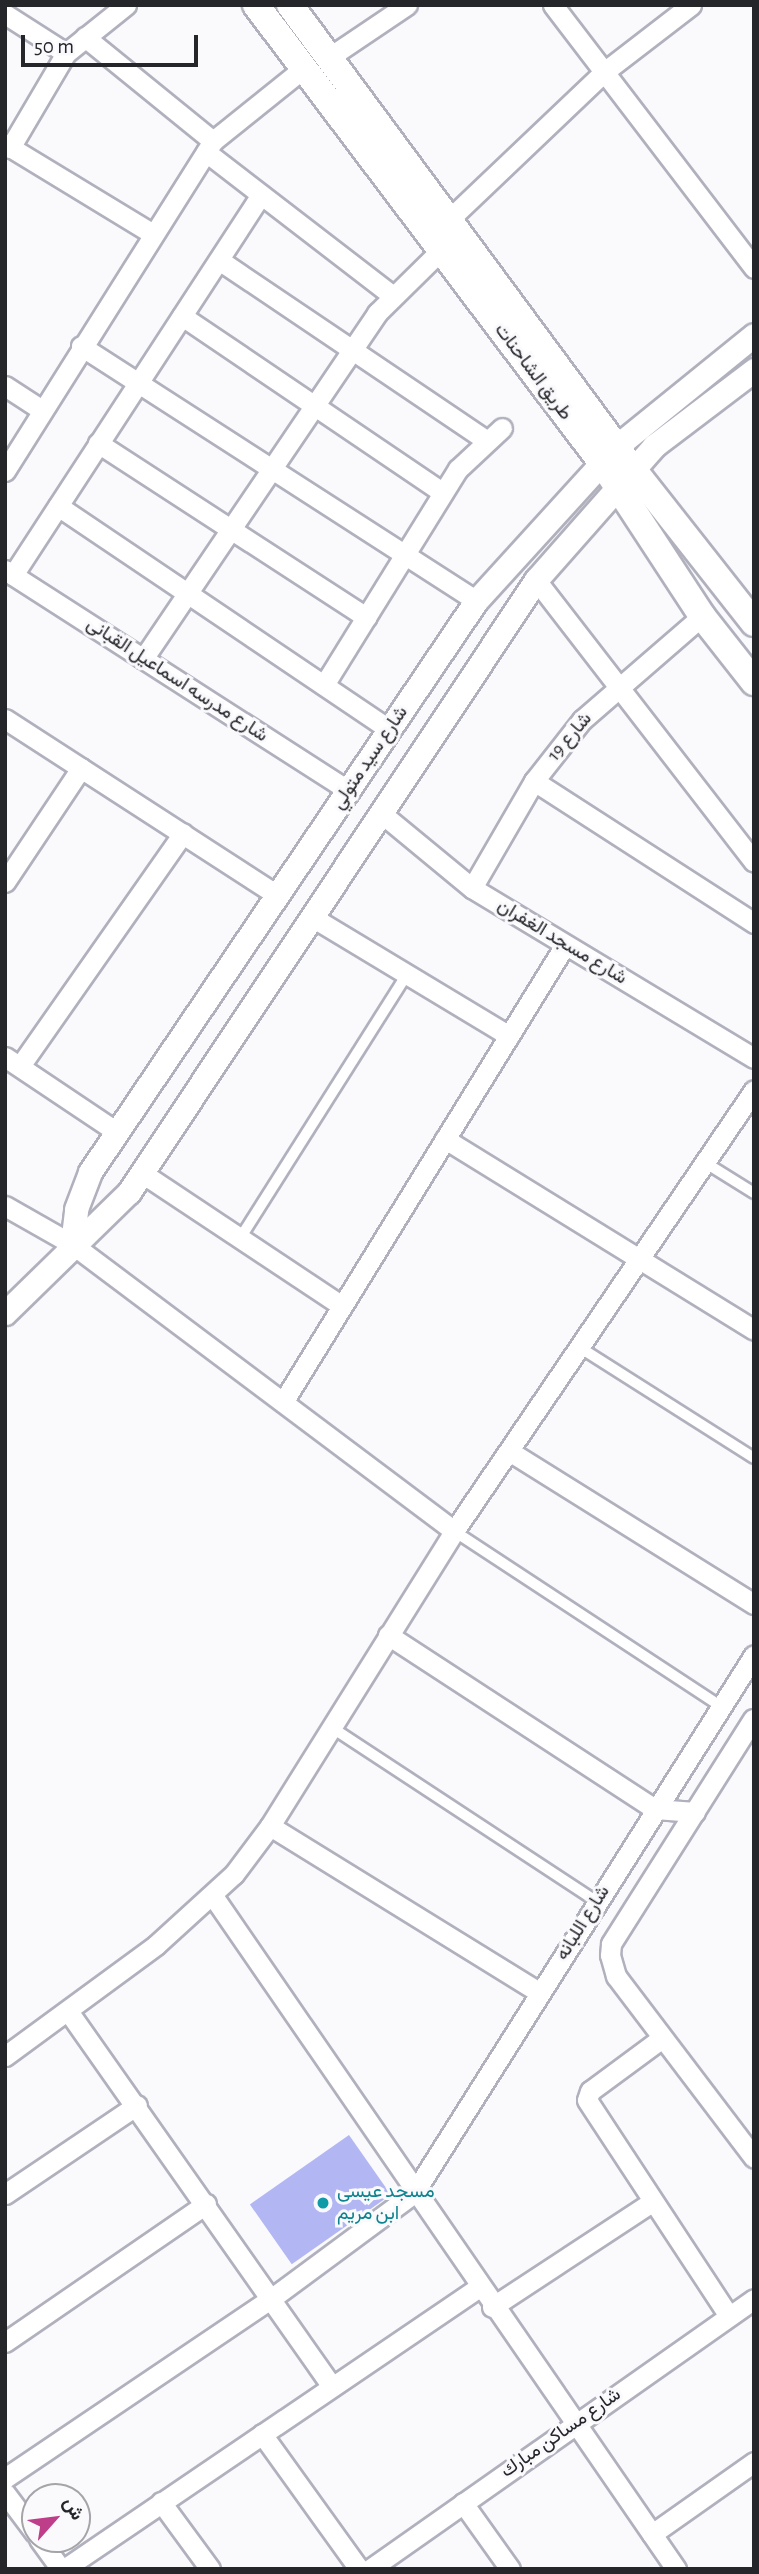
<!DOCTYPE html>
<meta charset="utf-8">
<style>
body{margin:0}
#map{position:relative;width:759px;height:2574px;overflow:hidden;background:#fafafd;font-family:"Alegreya Sans",Vazirmatn,sans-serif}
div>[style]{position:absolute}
.building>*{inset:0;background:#b2b7f3;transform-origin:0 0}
.roads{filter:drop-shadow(2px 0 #b0b1bd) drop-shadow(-2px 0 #b0b1bd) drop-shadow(0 2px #b0b1bd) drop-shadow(0 -2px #b0b1bd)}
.service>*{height:10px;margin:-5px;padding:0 5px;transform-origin:5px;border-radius:5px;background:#fff}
.minor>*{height:19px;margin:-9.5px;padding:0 9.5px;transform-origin:9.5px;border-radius:9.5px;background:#fff}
.tertiary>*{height:23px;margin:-11.5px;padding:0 11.5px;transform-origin:11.5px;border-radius:11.5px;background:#fff}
.secondary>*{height:26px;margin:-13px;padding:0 13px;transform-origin:13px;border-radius:13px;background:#fff}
.dots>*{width:19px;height:19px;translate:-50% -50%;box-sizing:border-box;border:4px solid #fafafd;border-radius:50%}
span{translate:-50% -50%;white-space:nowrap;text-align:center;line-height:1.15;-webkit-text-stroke:6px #fafafd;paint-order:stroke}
.street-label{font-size:19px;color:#25262a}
.culture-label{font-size:19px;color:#0d838f}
.left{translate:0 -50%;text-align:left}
.frame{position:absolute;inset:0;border:7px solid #25262a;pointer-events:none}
.north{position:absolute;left:21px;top:2483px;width:70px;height:70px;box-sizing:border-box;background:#fafafd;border:2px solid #a5a5a9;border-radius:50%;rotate:62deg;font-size:19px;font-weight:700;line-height:28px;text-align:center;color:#25262a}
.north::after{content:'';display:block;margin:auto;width:24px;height:32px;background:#be3e8a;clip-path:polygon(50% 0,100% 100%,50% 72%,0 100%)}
.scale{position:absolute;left:21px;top:35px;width:177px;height:32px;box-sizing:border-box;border:4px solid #25262a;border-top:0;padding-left:9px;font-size:21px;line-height:24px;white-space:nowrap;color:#25262a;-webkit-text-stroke:5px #fafafd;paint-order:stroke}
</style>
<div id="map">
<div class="building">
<div style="left:349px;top:2135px;width:73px;height:121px;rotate:55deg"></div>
</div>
<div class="roads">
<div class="service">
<div style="left:704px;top:1162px;width:59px;rotate:31.8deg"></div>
<div style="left:239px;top:1240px;width:315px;rotate:-57.7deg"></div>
<div style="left:579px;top:1347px;width:207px;rotate:32.4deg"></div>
<div style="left:454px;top:1531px;width:318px;rotate:33.3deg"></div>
<div style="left:331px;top:1727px;width:318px;rotate:33.3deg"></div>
</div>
<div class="minor">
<div style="left:553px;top:5px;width:331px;rotate:52.6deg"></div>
<div style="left:5px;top:14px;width:72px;rotate:32.6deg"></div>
<div style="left:85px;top:37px;width:165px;rotate:39.1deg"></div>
<div style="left:328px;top:58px;width:95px;rotate:-33.9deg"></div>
<div style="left:5px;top:144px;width:173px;rotate:31.3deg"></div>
<div style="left:10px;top:148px;width:110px;rotate:-59.5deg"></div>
<div style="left:66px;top:53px;width:77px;rotate:-38.7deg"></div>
<div style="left:206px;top:152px;width:236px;rotate:37.6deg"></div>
<div style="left:439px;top:229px;width:228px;rotate:-43.6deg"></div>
<div style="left:604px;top:72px;width:110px;rotate:-37.6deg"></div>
<div style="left:219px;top:260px;width:322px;rotate:34deg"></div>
<div style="left:182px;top:316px;width:315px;rotate:34.1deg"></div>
<div style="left:81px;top:346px;width:470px;rotate:32.8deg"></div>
<div style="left:5px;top:386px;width:44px;rotate:33deg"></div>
<div style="left:98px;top:443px;width:320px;rotate:33deg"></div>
<div style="left:5px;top:471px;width:390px;rotate:-57.8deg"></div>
<div style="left:213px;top:141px;width:118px;rotate:-38.8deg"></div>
<div style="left:58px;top:506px;width:399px;rotate:34deg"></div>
<div style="left:5px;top:570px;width:407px;rotate:32.7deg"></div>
<div style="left:13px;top:575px;width:454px;rotate:-56.9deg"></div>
<div style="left:536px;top:580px;width:356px;rotate:52.3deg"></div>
<div style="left:143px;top:659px;width:418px;rotate:-55.9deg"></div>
<div style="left:377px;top:313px;width:90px;rotate:-44.5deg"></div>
<div style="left:324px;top:685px;width:254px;rotate:-58.2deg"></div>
<div style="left:458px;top:469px;width:60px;rotate:-43deg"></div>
<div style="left:5px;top:719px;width:324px;rotate:32.9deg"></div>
<div style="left:534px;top:781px;width:262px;rotate:32.8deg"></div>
<div style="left:381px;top:813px;width:118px;rotate:39.5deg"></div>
<div style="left:472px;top:888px;width:329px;rotate:31.1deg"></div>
<div style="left:5px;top:882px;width:137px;rotate:-56.3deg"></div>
<div style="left:472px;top:888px;width:124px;rotate:-59.9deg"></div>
<div style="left:534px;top:781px;width:78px;rotate:-51.8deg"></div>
<div style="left:582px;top:720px;width:159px;rotate:-40.9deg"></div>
<div style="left:312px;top:917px;width:230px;rotate:31.1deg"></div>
<div style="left:5px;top:1057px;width:135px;rotate:33.8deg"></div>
<div style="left:20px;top:1066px;width:284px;rotate:-55deg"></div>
<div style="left:445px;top:1139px;width:363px;rotate:31.7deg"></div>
<div style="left:142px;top:1173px;width:240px;rotate:33.6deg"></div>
<div style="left:5px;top:1206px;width:77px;rotate:29.6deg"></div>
<div style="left:72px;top:1244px;width:478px;rotate:36.9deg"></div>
<div style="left:283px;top:1402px;width:537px;rotate:-58.32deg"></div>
<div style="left:509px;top:1451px;width:289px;rotate:32deg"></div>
<div style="left:388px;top:1635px;width:319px;rotate:33.1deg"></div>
<div style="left:655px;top:1809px;width:40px;rotate:4.3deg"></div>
<div style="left:753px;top:1719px;width:266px;rotate:122.3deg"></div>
<div style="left:611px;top:1944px;width:11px;rotate:95deg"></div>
<div style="left:610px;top:1955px;width:22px;rotate:74deg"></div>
<div style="left:616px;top:1976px;width:228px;rotate:52.8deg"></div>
<div style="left:270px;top:1826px;width:316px;rotate:31.7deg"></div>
<div style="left:213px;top:1896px;width:817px;rotate:55.47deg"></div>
<div style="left:68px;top:2011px;width:459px;rotate:54.9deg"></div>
<div style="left:662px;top:2038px;width:89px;rotate:143.6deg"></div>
<div style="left:590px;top:2091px;width:9px;rotate:108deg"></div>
<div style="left:587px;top:2100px;width:258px;rotate:56.7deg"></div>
<div style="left:5px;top:2056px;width:187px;rotate:-36.3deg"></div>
<div style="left:156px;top:1945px;width:105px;rotate:-42.3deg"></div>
<div style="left:234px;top:1874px;width:60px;rotate:-53.1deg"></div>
<div style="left:270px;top:1826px;width:348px;rotate:-58deg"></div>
<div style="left:454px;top:1531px;width:533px;rotate:-55.77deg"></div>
<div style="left:5px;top:2194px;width:159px;rotate:-34deg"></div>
<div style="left:492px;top:2307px;width:191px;rotate:-33.3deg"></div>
<div style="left:5px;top:2342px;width:244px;rotate:-34.5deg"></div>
<div style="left:262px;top:2434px;width:166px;rotate:54.3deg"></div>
<div style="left:5px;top:2478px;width:322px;rotate:-34deg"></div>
<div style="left:272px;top:2298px;width:177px;rotate:-36.5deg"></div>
<div style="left:414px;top:2193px;width:636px;rotate:-57.71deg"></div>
<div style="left:5px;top:2493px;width:50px;rotate:53.1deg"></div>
<div style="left:161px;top:2502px;width:83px;rotate:53.8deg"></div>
<div style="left:463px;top:2503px;width:81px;rotate:54.5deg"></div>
<div style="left:652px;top:2534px;width:125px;rotate:-35.2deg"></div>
<div style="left:39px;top:2539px;width:37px;rotate:54deg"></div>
<div style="left:64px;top:2569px;width:500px;rotate:-34.17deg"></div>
<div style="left:370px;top:2569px;width:469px;rotate:-35.1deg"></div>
</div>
<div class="tertiary">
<div style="left:72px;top:1244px;width:35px;rotate:-83deg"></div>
<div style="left:76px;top:1209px;width:40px;rotate:-69deg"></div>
<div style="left:90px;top:1172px;width:689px;rotate:-55.94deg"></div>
<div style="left:476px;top:601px;width:210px;rotate:-47.7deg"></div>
<div style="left:617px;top:446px;width:176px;rotate:-39deg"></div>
<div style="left:5px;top:1313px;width:173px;rotate:-44.3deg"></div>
<div style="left:129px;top:1192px;width:735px;rotate:-56.37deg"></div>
<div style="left:536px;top:580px;width:179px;rotate:-48.6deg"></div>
<div style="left:654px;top:446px;width:126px;rotate:-37.2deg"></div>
</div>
<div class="secondary">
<div style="left:256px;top:5px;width:574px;rotate:52.93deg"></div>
<div style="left:602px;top:463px;width:183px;rotate:56.8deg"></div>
<div style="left:702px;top:616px;width:84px;rotate:51.8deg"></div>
<div style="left:290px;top:5px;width:576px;rotate:53.55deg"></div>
<div style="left:632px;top:468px;width:197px;rotate:51.8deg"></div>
</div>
</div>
<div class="dots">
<div style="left:323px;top:2203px;background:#0f9aa8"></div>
</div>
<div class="street-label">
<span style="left:533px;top:372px;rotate:53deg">طريق الشاحنات</span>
<span style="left:177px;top:680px;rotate:33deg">شارع مدرسه اسماعيل القبانى</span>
<span style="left:570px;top:737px;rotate:-50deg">شارع 19</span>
<span style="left:370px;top:758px;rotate:-56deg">شارع سيد متولي</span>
<span style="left:562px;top:942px;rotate:31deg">شارع مسجد الغفران</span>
<span style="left:583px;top:1923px;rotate:-58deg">شارع اللبانه</span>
<span style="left:561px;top:2433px;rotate:-35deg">شارع مساكن مبارك</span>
</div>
<div class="culture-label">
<span class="left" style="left:337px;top:2203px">مسجد عيسى<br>ابن مريم</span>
</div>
<div class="frame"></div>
<div class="north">ش</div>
<div class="scale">50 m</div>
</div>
